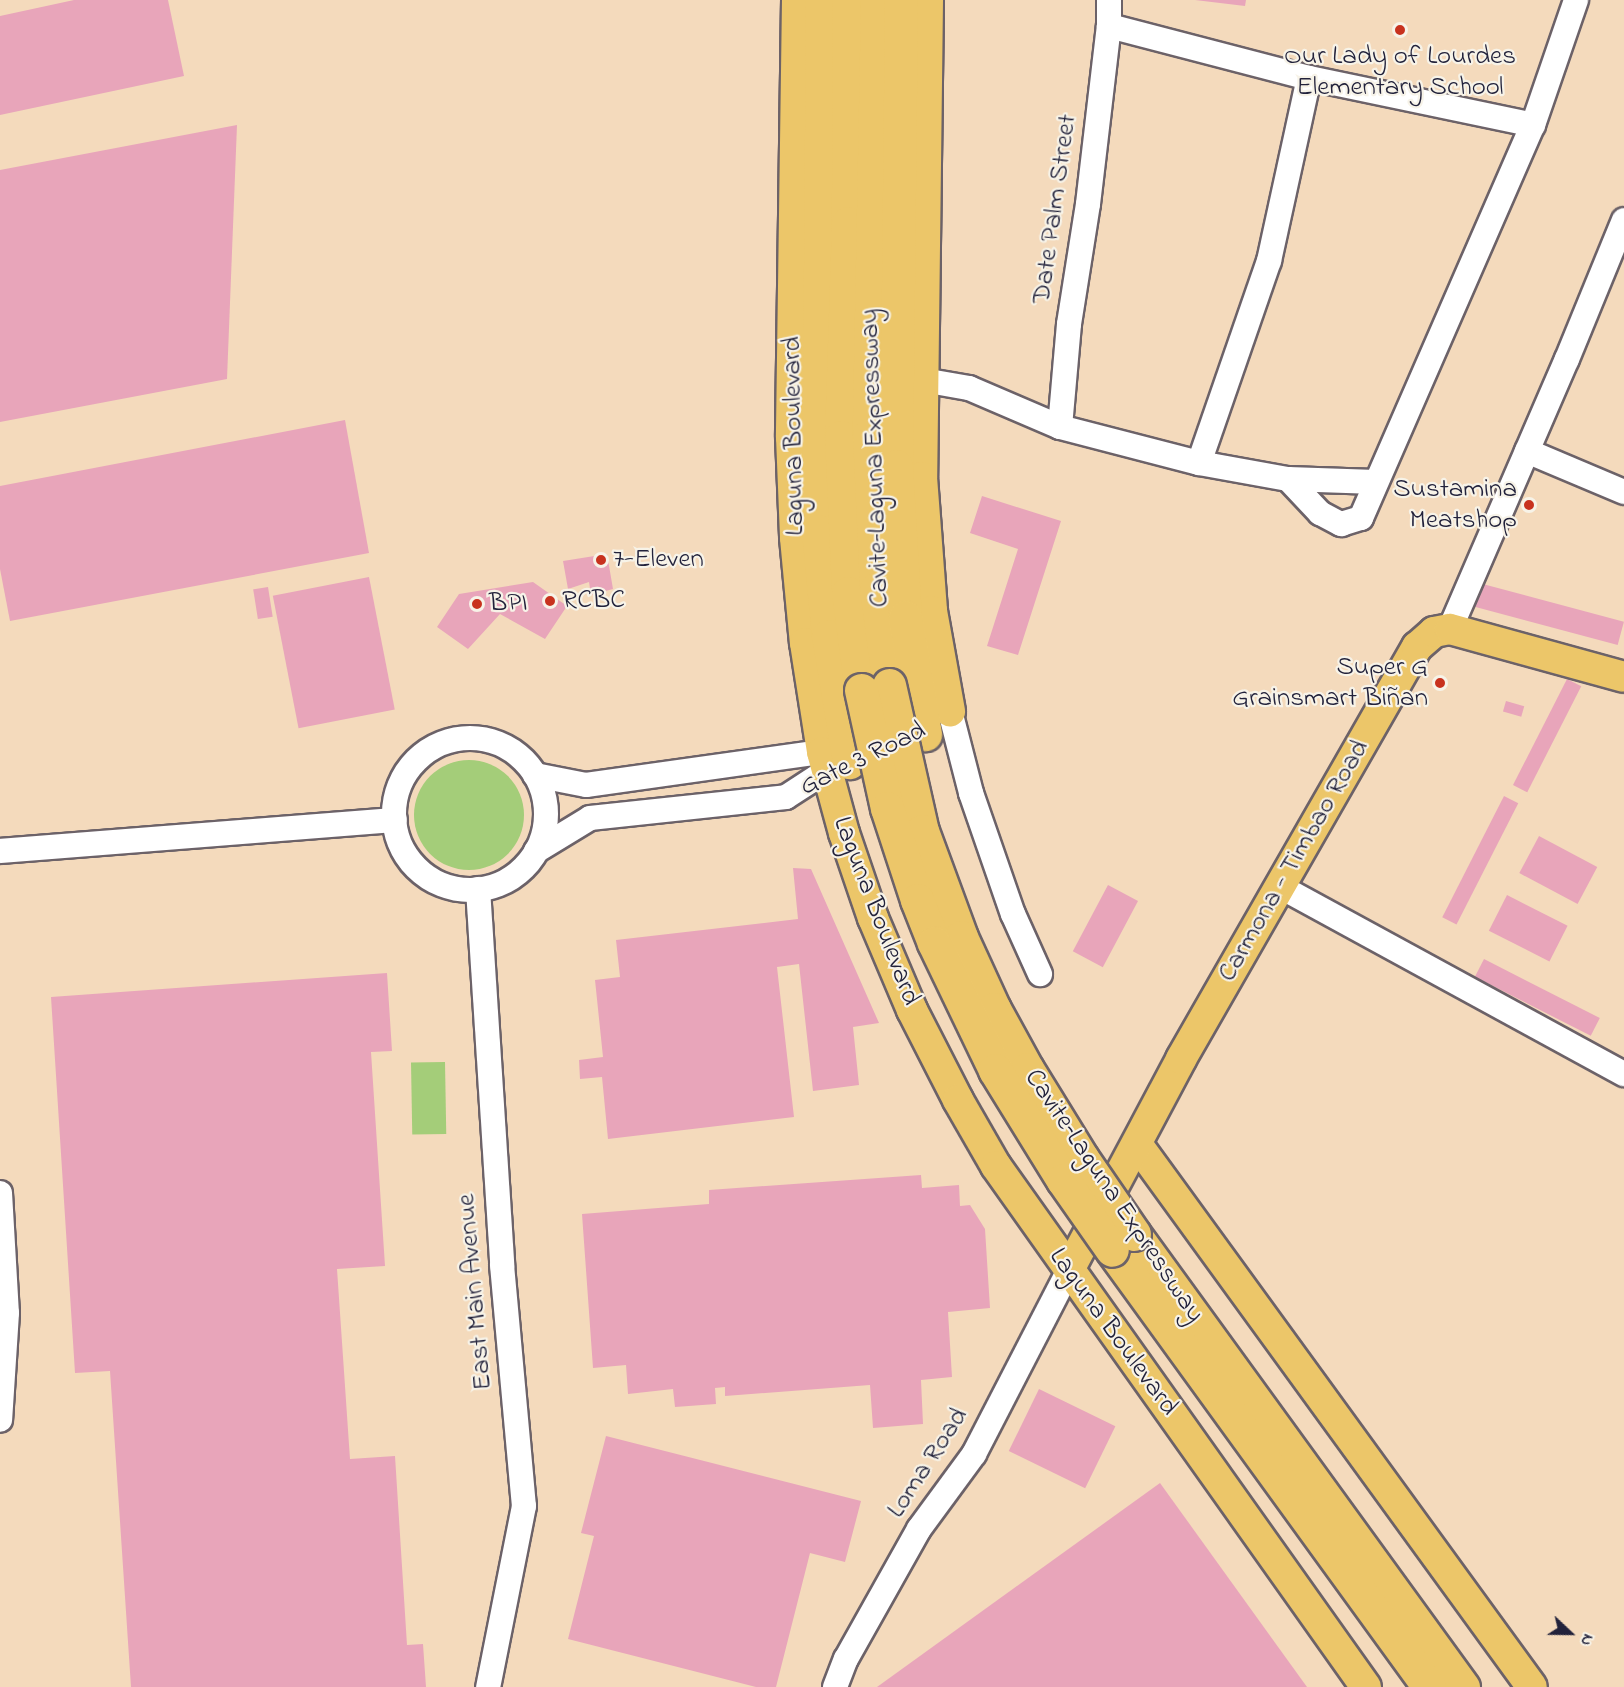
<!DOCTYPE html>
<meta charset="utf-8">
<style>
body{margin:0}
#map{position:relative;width:1624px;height:1687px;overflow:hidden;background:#f4dabc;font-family:"Indie Flower",sans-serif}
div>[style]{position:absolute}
.green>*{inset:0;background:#a4cd79;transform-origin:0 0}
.round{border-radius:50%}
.building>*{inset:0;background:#e8a5ba;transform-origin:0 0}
.roads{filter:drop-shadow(2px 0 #6c6268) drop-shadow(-2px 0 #6c6268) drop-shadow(0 2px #6c6268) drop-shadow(0 -2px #6c6268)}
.minor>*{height:24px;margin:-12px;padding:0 12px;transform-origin:12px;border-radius:12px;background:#fff}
.minor>.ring{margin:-12px;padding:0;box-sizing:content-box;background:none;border:24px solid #fff;border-radius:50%}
.major>*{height:30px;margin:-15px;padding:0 15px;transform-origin:15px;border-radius:15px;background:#ecc669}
.highway>*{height:33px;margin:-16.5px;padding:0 16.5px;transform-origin:16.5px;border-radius:16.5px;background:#ecc669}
.bridges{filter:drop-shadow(2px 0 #6c6268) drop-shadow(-2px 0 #6c6268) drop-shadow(0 2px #6c6268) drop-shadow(0 -2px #6c6268)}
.highway-bridge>*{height:33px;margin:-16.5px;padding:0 16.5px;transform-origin:16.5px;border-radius:16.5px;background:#ecc669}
.dots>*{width:16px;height:16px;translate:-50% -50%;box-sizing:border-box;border:3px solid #f7f3e8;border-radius:50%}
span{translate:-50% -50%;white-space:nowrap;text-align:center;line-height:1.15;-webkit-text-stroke:4.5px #f7f3e8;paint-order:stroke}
.poi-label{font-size:27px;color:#22223b}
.right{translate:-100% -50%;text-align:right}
.left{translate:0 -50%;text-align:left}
.street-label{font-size:27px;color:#22223b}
.north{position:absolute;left:1540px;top:1603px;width:60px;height:60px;-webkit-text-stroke:4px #f7f3e8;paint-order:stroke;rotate:112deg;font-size:16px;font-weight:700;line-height:24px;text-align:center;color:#22223b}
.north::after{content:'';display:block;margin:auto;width:21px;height:27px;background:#22223b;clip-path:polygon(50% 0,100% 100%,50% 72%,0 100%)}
</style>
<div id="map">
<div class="green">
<div class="round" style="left:414px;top:760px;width:110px;height:110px"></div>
<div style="left:445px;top:1062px;width:72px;height:34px;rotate:89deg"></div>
</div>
<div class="building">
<div style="clip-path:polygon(74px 0,168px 0,184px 76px,0 115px,0 16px)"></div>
<div style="clip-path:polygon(1195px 0,1246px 0,1245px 6px)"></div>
<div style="clip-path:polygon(237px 125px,227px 379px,0 422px,0 170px)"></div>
<div style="clip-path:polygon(345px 420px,369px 553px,10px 621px,0 569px,0 486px)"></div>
<div style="clip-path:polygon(982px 496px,1061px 521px,1018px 655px,987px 646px,1018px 549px,970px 533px)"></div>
<div style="clip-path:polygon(607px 554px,613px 589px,591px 595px,589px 582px,568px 589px,563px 561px)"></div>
<div style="left:369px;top:577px;width:135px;height:98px;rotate:79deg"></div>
<div style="clip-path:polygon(533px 582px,567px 606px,545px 639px,500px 614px,468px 649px,437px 627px,459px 594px)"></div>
<div style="left:1479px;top:583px;width:150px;height:24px;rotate:15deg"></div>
<div style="left:268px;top:587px;width:30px;height:15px;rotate:81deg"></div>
<div style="left:1567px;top:679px;width:16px;height:119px;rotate:27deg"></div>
<div style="left:1506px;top:701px;width:19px;height:11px;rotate:16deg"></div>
<div style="left:1504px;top:796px;width:16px;height:136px;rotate:27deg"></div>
<div style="left:1539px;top:836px;width:66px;height:42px;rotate:28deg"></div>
<div style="clip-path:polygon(793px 868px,811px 869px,879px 1023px,853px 1027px,859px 1085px,813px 1091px,799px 964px,777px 967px,794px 1117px,608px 1139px,602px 1077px,580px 1079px,579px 1060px,603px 1057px,595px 980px,620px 977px,616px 940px,798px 919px)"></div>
<div style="left:1108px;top:885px;width:34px;height:75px;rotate:28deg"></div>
<div style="left:1507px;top:895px;width:68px;height:40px;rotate:27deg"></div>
<div style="left:1484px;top:959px;width:130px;height:20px;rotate:27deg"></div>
<div style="clip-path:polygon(387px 973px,392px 1051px,371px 1052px,385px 1266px,337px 1269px,350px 1459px,395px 1456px,407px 1645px,423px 1644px,426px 1687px,131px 1687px,110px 1371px,75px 1373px,51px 997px)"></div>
<div style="clip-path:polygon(921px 1175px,922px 1188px,959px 1185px,960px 1206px,970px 1205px,985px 1229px,990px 1308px,948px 1312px,952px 1377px,921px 1380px,923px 1424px,873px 1428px,870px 1385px,725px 1396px,725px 1387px,715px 1388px,716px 1404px,675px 1407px,673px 1389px,628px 1394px,626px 1365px,593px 1368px,582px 1214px,709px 1204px,709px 1190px)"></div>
<div style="left:1039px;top:1389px;width:85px;height:69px;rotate:26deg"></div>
<div style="clip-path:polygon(606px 1436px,861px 1501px,845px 1562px,810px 1553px,776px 1687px,756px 1687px,568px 1639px,594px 1536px,581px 1533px)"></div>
<div style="clip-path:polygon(1160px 1483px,1307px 1687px,877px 1687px)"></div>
</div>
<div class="roads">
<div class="minor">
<div style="left:1109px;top:26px;width:207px;rotate:14.6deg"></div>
<div style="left:1309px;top:78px;width:229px;rotate:11.8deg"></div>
<div style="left:923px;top:380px;width:47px;rotate:9.9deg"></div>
<div style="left:969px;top:388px;width:99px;rotate:23.2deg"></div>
<div style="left:1060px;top:427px;width:144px;rotate:14.5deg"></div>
<div style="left:1199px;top:463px;width:90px;rotate:10.2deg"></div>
<div style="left:1288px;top:479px;width:88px;rotate:2deg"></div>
<div style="left:1060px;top:427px;width:103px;rotate:-85deg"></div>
<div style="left:1069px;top:324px;width:121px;rotate:-81deg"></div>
<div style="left:1088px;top:204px;width:179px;rotate:-83.3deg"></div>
<div style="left:1109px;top:26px;width:26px;rotate:-90deg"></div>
<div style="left:1527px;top:451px;width:105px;rotate:22.9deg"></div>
<div style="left:1199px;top:463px;width:214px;rotate:-70.9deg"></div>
<div style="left:1269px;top:261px;width:187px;rotate:-77.7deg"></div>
<div style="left:1288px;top:479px;width:47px;rotate:46.7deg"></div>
<div style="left:1320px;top:513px;width:24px;rotate:28deg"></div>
<div style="left:1341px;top:524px;width:21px;rotate:-17deg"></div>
<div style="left:1361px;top:518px;width:429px;rotate:-66.4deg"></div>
<div style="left:1533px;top:125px;width:132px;rotate:-71deg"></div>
<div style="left:1450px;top:629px;width:294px;rotate:-66.6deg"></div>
<div style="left:1567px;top:359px;width:150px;rotate:-67.7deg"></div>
<div style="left:950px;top:711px;width:85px;rotate:75.6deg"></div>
<div style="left:971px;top:793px;width:128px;rotate:70.9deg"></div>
<div style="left:1013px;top:914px;width:66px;rotate:65.8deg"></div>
<div class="ring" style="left:394px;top:738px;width:128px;height:128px"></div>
<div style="left:535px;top:775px;width:52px;rotate:11.1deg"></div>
<div style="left:586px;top:785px;width:238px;rotate:-8deg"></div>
<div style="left:0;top:851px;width:396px;rotate:-4.5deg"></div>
<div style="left:536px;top:851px;width:63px;rotate:-31.4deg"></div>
<div style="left:590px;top:818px;width:197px;rotate:-6.1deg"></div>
<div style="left:786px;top:797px;width:48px;rotate:-33deg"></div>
<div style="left:1279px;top:886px;width:393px;rotate:28.6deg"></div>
<div style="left:478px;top:889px;width:377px;rotate:86.3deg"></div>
<div style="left:502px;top:1265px;width:242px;rotate:84.8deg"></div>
<div style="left:524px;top:1506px;width:185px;rotate:101.2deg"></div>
<div style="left:0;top:1193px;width:120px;rotate:86.7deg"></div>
<div style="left:7px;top:1313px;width:107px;rotate:93.7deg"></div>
<div style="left:835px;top:1687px;width:30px;rotate:-69deg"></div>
<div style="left:846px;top:1659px;width:149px;rotate:-60.7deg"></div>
<div style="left:919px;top:1529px;width:93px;rotate:-53.7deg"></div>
<div style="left:974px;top:1454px;width:207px;rotate:-62.7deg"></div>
</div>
<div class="major">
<div style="left:797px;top:0;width:437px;rotate:90.8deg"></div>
<div style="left:791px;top:437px;width:101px;rotate:87.7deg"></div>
<div style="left:795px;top:538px;width:105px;rotate:84.6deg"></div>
<div style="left:805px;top:643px;width:110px;rotate:81.1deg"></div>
<div style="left:822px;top:752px;width:84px;rotate:74.8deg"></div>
<div style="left:844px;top:833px;width:90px;rotate:71.2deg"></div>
<div style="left:873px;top:918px;width:100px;rotate:67deg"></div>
<div style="left:912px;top:1010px;width:101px;rotate:62.9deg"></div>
<div style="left:958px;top:1100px;width:76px;rotate:60.1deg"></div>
<div style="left:996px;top:1166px;width:639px;rotate:54.62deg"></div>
<div style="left:928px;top:0;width:477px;rotate:90.7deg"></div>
<div style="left:922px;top:477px;width:134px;rotate:85.7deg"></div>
<div style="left:932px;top:611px;width:102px;rotate:79.8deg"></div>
<div style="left:1137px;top:1144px;width:671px;rotate:53.97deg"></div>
<div style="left:1069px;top:1270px;width:239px;rotate:-62deg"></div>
<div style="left:1181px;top:1059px;width:475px;rotate:-60.2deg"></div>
<div style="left:1417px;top:647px;width:23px;rotate:-41deg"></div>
<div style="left:1434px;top:632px;width:16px;rotate:-11deg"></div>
<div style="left:1450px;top:629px;width:180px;rotate:15.4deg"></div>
</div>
<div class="highway">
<div style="left:822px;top:0;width:531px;rotate:90.43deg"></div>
<div style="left:818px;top:531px;width:105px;rotate:84.6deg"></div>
<div style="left:828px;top:636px;width:128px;rotate:80.5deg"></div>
<div style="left:849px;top:0;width:223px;rotate:90.3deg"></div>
<div style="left:848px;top:223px;width:214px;rotate:91.9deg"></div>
<div style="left:841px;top:437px;width:156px;rotate:87.4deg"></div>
<div style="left:848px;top:593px;width:98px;rotate:82.4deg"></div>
<div style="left:877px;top:0;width:435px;rotate:91.1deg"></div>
<div style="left:869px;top:435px;width:154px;rotate:87.4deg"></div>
<div style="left:876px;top:589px;width:97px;rotate:82.3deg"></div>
<div style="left:901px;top:0;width:466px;rotate:90.6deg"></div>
<div style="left:896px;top:466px;width:151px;rotate:86.6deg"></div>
<div style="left:905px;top:617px;width:119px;rotate:80.3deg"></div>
<div style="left:1134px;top:1234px;width:560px;rotate:54.01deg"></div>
<div style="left:1112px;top:1250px;width:540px;rotate:54.04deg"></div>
</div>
</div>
<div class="bridges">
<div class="highway-bridge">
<div style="left:889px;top:685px;width:150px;rotate:77.3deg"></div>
<div style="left:922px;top:831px;width:113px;rotate:69.8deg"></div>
<div style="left:961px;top:937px;width:79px;rotate:65.4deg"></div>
<div style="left:994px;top:1009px;width:68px;rotate:61.2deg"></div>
<div style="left:1027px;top:1069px;width:105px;rotate:58.3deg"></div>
<div style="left:1082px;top:1158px;width:92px;rotate:55.6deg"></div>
<div style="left:861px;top:690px;width:121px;rotate:77.6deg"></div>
<div style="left:887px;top:808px;width:97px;rotate:71.9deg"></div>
<div style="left:917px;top:900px;width:46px;rotate:68.4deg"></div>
<div style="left:934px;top:943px;width:141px;rotate:64.3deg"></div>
<div style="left:995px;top:1070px;width:129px;rotate:58.3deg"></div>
<div style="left:1063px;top:1180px;width:85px;rotate:55deg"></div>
</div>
</div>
<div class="dots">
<div style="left:1400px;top:30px;background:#c8321e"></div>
<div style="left:1529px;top:505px;background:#c8321e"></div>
<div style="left:601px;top:560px;background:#c8321e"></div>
<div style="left:550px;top:601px;background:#c8321e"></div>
<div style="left:477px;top:604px;background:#c8321e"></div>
<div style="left:1440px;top:683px;background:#c8321e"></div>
</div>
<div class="poi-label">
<span style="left:1400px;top:72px">Our Lady of Lourdes<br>Elementary School</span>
<span class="right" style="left:1517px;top:505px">Sustamina<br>Meatshop</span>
<span class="left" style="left:613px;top:560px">7-Eleven</span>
<span class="left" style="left:562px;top:601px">RCBC</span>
<span class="left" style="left:489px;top:604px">BPI</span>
<span class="right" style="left:1428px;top:683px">Super G<br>Grainsmart Biñan</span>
</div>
<div class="street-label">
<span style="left:1055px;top:209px;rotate:-82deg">Date Palm Street</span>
<span style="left:794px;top:436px;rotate:-91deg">Laguna Boulevard</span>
<span style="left:875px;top:458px;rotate:-92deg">Cavite–Laguna Expressway</span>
<span style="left:863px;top:759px;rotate:-26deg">Gate 3 Road</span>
<span style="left:1294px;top:861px;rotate:-60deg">Carmona - Timbao Road</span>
<span style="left:876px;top:911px;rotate:69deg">Laguna Boulevard</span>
<span style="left:1114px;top:1196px;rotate:56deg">Cavite–Laguna Expressway</span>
<span style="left:475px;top:1292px;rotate:-95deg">East Main Avenue</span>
<span style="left:1113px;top:1332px;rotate:54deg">Laguna Boulevard</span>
<span style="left:928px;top:1463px;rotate:-57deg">Loma Road</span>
</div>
<div class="north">N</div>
</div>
